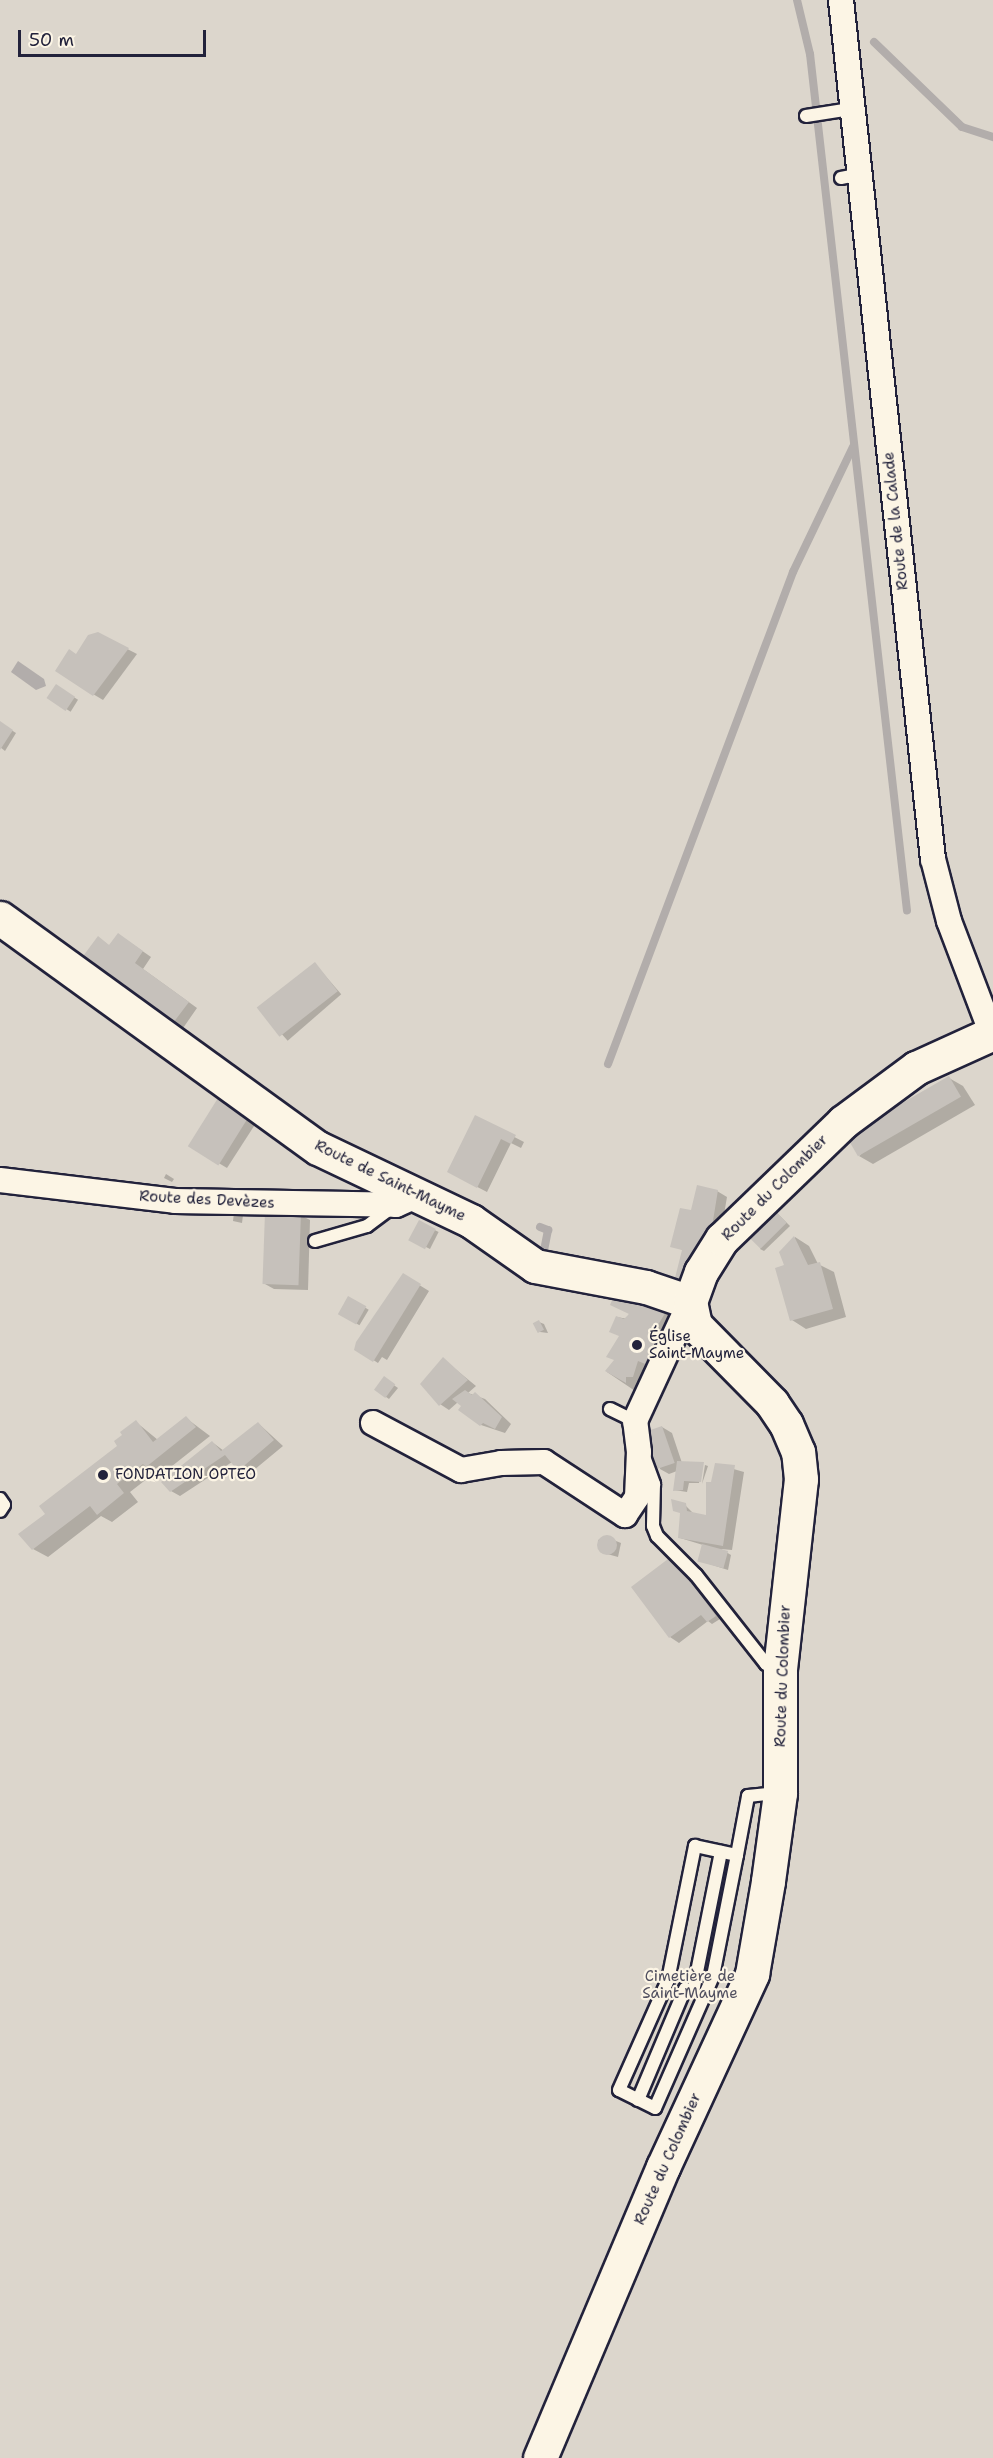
<!DOCTYPE html>
<meta charset="utf-8">
<style>
body{margin:0}
#map{position:relative;width:993px;height:2458px;overflow:hidden;background:#fcf5e5;font-family:"Shantell Sans",sans-serif}
div>[style]{position:absolute}
.green>*{inset:0;background:#dcd6cc;transform-origin:0 0}
.water>*{inset:0;background:#b2adab}
.shadow>*{inset:0;background:#0003;transform-origin:0 0}
.stream>*{height:8px;margin:-4px;padding:0 4px;transform-origin:4px;border-radius:4px;background:#b2adab}
.building>*{inset:0;background:#c6c1bb;transform-origin:0 0}
.round{border-radius:50%}
.roads{filter:drop-shadow(2px 0 #22223b) drop-shadow(-2px 0 #22223b) drop-shadow(0 2px #22223b) drop-shadow(0 -2px #22223b)}
.lane>*{height:12px;margin:-6px;padding:0 6px;transform-origin:6px;border-radius:6px;background:#fcf5e5}
.street>*{height:24px;margin:-12px;padding:0 12px;transform-origin:12px;border-radius:12px;background:#fcf5e5}
.secondary>*{height:33px;margin:-16.5px;padding:0 16.5px;transform-origin:16.5px;border-radius:16.5px;background:#fcf5e5}
.dots>*{width:16px;height:16px;translate:-50% -50%;box-sizing:border-box;border:3px solid #fcf5e5;border-radius:50%}
span{translate:-50% -50%;white-space:nowrap;text-align:center;line-height:1.15;-webkit-text-stroke:4.5px #fcf5e5;paint-order:stroke}
.street-label{font-size:15px;color:#22223b}
.poi-label{font-size:15px;color:#22223b}
.left{translate:0 -50%;text-align:left}
.park-label{font-size:15px;color:#504f5f}
.scale{position:absolute;left:18px;top:30px;width:188px;height:27px;box-sizing:border-box;border:3px solid #22223b;border-top:0;padding-left:8px;font-size:18px;line-height:21px;white-space:nowrap;color:#22223b;-webkit-text-stroke:4px #fcf5e5;paint-order:stroke}
</style>
<div id="map">
<div class="green">
<div style="left:0;top:0;width:993px;height:2458px"></div>
</div>
<div class="water">
<div style="clip-path:polygon(18px 661px,44px 679px,46px 686px,36px 690px,11px 672px)"></div>
</div>
<div class="shadow">
<div style="clip-path:polygon(98px 634px,137px 654px,103px 700px,93px 694px,76px 656px)"></div>
<div style="left:56px;top:686px;width:26px;height:14px;rotate:32deg"></div>
<div style="clip-path:polygon(0 723px,16px 733px,5px 751px,0 747px)"></div>
<div style="clip-path:polygon(98px 938px,110px 946px,128px 941px,151px 957px,143px 969px,197px 1008px,181px 1031px)"></div>
<div style="left:315px;top:964px;width:40px;height:71px;rotate:49deg"></div>
<div style="clip-path:polygon(949px 1078px,963px 1086px,975px 1105px,873px 1164px,859px 1156px)"></div>
<div style="clip-path:polygon(228px 1105px,256px 1123px,227px 1168px,190px 1146px)"></div>
<div style="clip-path:polygon(476px 1117px,524px 1142px,521px 1148px,511px 1143px,487px 1192px,458px 1177px)"></div>
<div style="clip-path:polygon(166px 1174px,174px 1179px,172px 1182px,164px 1178px)"></div>
<div style="clip-path:polygon(717px 1191px,727px 1197px,721px 1232px,685px 1286px,676px 1281px,683px 1250px,672px 1246px,692px 1212px)"></div>
<div style="clip-path:polygon(773px 1209px,790px 1226px,764px 1251px,760px 1249px)"></div>
<div style="clip-path:polygon(234px 1213px,243px 1215px,242px 1223px,233px 1221px)"></div>
<div style="clip-path:polygon(300px 1215px,310px 1220px,308px 1290px,274px 1289px,265px 1284px)"></div>
<div style="left:419px;top:1222px;width:22px;height:19px;rotate:27deg"></div>
<div style="clip-path:polygon(795px 1237px,809px 1246px,818px 1264px,834px 1272px,846px 1317px,806px 1329px,792px 1320px,786px 1266px)"></div>
<div style="clip-path:polygon(403px 1275px,429px 1291px,387px 1360px,382px 1357px,378px 1363px,356px 1349px)"></div>
<div style="left:349px;top:1298px;width:23px;height:18px;rotate:31deg"></div>
<div style="clip-path:polygon(632px 1298px,684px 1318px,674px 1340px,683px 1346px,670px 1376px,658px 1371px,644px 1397px,607px 1372px,616px 1360px,620px 1337px,617px 1317px,628px 1319px)"></div>
<div style="clip-path:polygon(539px 1322px,544px 1324px,548px 1333px,540px 1332px)"></div>
<div style="clip-path:polygon(443px 1359px,476px 1386px,468px 1393px,485px 1399px,511px 1424px,505px 1433px,481px 1425px,460px 1410px,463px 1406px,458px 1402px,449px 1410px,440px 1404px)"></div>
<div style="clip-path:polygon(388px 1381px,398px 1388px,389px 1399px,376px 1390px)"></div>
<div style="clip-path:polygon(186px 1418px,210px 1436px,162px 1474px,157px 1471px,130px 1492px,138px 1502px,112px 1522px,101px 1516px,48px 1557px,33px 1549px,47px 1514px,119px 1446px,136px 1422px,158px 1440px)"></div>
<div style="clip-path:polygon(258px 1423px,283px 1446px,248px 1475px,232px 1462px,180px 1496px,171px 1491px,212px 1442px,224px 1451px)"></div>
<div style="clip-path:polygon(662px 1427px,672px 1433px,682px 1463px,702px 1464px,699px 1483px,689px 1483px,687px 1492px,674px 1490px,677px 1471px,669px 1474px,660px 1469px)"></div>
<div style="clip-path:polygon(716px 1464px,744px 1472px,732px 1550px,721px 1549px,731px 1555px,728px 1570px,703px 1562px,703px 1545px,680px 1538px,685px 1505px,695px 1515px,707px 1517px)"></div>
<div style="clip-path:polygon(705px 1465px,708px 1466px,702px 1484px)"></div>
<div style="clip-path:polygon(606px 1537px,621px 1543px,618px 1557px,600px 1552px,598px 1540px)"></div>
<div style="clip-path:polygon(682px 1563px,721px 1613px,717px 1615px,720px 1619px,712px 1624px,708px 1621px,679px 1643px,670px 1637px)"></div>
</div>
<div class="stream">
<div style="left:797px;top:0;width:56px;rotate:76.5deg"></div>
<div style="left:810px;top:54px;width:862px;rotate:83.54deg"></div>
<div style="left:874px;top:42px;width:122px;rotate:44deg"></div>
<div style="left:962px;top:127px;width:33px;rotate:18deg"></div>
<div style="left:608px;top:1064px;width:526px;rotate:-69.39deg"></div>
<div style="left:793px;top:572px;width:139px;rotate:-64.4deg"></div>
<div style="left:540px;top:1227px;width:9px;rotate:21deg"></div>
<div style="left:548px;top:1230px;width:25px;rotate:101deg"></div>
</div>
<div class="building">
<div style="clip-path:polygon(98px 632px,129px 648px,93px 696px,55px 671px,69px 649px,76px 654px,88px 635px)"></div>
<div style="left:56px;top:684px;width:23px;height:17px;rotate:34deg"></div>
<div style="clip-path:polygon(0 721px,13px 730px,0 750px)"></div>
<div style="clip-path:polygon(118px 933px,143px 951px,135px 963px,189px 1002px,170px 1027px,78px 963px,98px 936px,109px 945px)"></div>
<div style="left:315px;top:962px;width:37px;height:74px;rotate:52deg"></div>
<div style="left:949px;top:1076px;width:24px;height:119px;rotate:60deg"></div>
<div style="left:218px;top:1098px;width:36px;height:57px;rotate:32deg"></div>
<div style="clip-path:polygon(475px 1115px,516px 1135px,511px 1144px,501px 1139px,477px 1188px,447px 1172px)"></div>
<div style="clip-path:polygon(697px 1185px,718px 1190px,712px 1227px,684px 1278px,674px 1282px,682px 1250px,670px 1247px,680px 1208px,691px 1210px)"></div>
<div style="left:769px;top:1205px;width:25px;height:37px;rotate:45deg"></div>
<div style="left:265px;top:1212px;width:36px;height:72px;rotate:2deg"></div>
<div style="left:419px;top:1220px;width:19px;height:23px;rotate:28deg"></div>
<div style="clip-path:polygon(794px 1236px,808px 1265px,820px 1262px,833px 1309px,790px 1321px,775px 1268px,784px 1265px,779px 1252px)"></div>
<div style="clip-path:polygon(403px 1273px,421px 1284px,373px 1362px,354px 1350px,356px 1342px)"></div>
<div style="clip-path:polygon(616px 1291px,667px 1310px,655px 1330px,665px 1334px,650px 1366px,638px 1361px,633px 1377px,626px 1377px,626px 1383px,605px 1371px,614px 1360px,606px 1357px,619px 1336px,609px 1332px,616px 1316px,624px 1319px,629px 1314px,610px 1305px)"></div>
<div style="left:348px;top:1296px;width:21px;height:21px;rotate:29deg"></div>
<div style="left:539px;top:1320px;width:11px;height:7px;rotate:63deg"></div>
<div style="clip-path:polygon(443px 1357px,468px 1380px,439px 1406px,420px 1384px)"></div>
<div style="left:384px;top:1376px;width:14px;height:17px;rotate:36deg"></div>
<div style="clip-path:polygon(465px 1390px,472px 1395px,475px 1392px,502px 1417px,495px 1429px,483px 1423px,480px 1426px,458px 1410px,461px 1406px,452px 1399px)"></div>
<div style="clip-path:polygon(186px 1416px,196px 1427px,146px 1467px,143px 1464px,117px 1484px,124px 1493px,97px 1515px,90px 1506px,32px 1550px,18px 1534px,45px 1514px,39px 1506px,117px 1446px,114px 1441px,122px 1435px,120px 1432px,136px 1420px,153px 1442px)"></div>
<div style="clip-path:polygon(258px 1422px,274px 1440px,238px 1471px,225px 1455px,170px 1492px,161px 1482px,212px 1441px,221px 1451px)"></div>
<div style="left:662px;top:1426px;width:39px;height:19px;rotate:71deg"></div>
<div style="clip-path:polygon(677px 1461px,704px 1462px,701px 1482px,684px 1481px,683px 1490px,673px 1491px)"></div>
<div style="clip-path:polygon(715px 1463px,735px 1465px,723px 1546px,678px 1538px,680px 1513px,673px 1511px,671px 1499px,686px 1503px,687px 1511px,706px 1515px,706px 1482px,711px 1482px)"></div>
<div class="round" style="left:597px;top:1535px;width:20px;height:20px"></div>
<div style="left:702px;top:1544px;width:27px;height:18px;rotate:15deg"></div>
<div style="clip-path:polygon(672px 1556px,716px 1616px,707px 1622px,701px 1615px,669px 1638px,631px 1587px)"></div>
</div>
<div class="roads">
<div class="lane">
<div style="left:806px;top:116px;width:45px;rotate:-9deg"></div>
<div style="left:841px;top:178px;width:16px;rotate:-11deg"></div>
<div style="left:315px;top:1241px;width:54px;rotate:-16.1deg"></div>
<div style="left:367px;top:1226px;width:31px;rotate:-37deg"></div>
<div style="left:610px;top:1409px;width:28px;rotate:26deg"></div>
<div style="left:645px;top:1459px;width:27px;rotate:70deg"></div>
<div style="left:654px;top:1484px;width:42px;rotate:91.4deg"></div>
<div style="left:653px;top:1526px;width:11px;rotate:68deg"></div>
<div style="left:657px;top:1536px;width:55px;rotate:45deg"></div>
<div style="left:696px;top:1575px;width:113px;rotate:51.8deg"></div>
<div style="left:766px;top:1664px;width:12px;rotate:20deg"></div>
<div style="left:0;top:1499px;width:7px;rotate:56deg"></div>
<div style="left:4px;top:1505px;width:7px;rotate:124deg"></div>
<div style="left:695px;top:1846px;width:43px;rotate:12.1deg"></div>
<div style="left:737px;top:1855px;width:123px;rotate:101.2deg"></div>
<div style="left:713px;top:1976px;width:144px;rotate:113.7deg"></div>
<div style="left:655px;top:2108px;width:40px;rotate:-153.4deg"></div>
<div style="left:619px;top:2090px;width:120px;rotate:-66deg"></div>
<div style="left:668px;top:1980px;width:137px;rotate:-78.6deg"></div>
<div style="left:737px;top:1855px;width:60px;rotate:-79.4deg"></div>
<div style="left:748px;top:1796px;width:30px;rotate:-6deg"></div>
<div style="left:693px;top:1992px;width:143px;rotate:-78.7deg"></div>
<div style="left:638px;top:2100px;width:121px;rotate:-67.1deg"></div>
</div>
<div class="street">
<div style="left:841px;top:0;width:864px;rotate:83.89deg"></div>
<div style="left:933px;top:859px;width:64px;rotate:75.5deg"></div>
<div style="left:949px;top:921px;width:121px;rotate:69.2deg"></div>
<div style="left:0;top:1180px;width:176px;rotate:6.8deg"></div>
<div style="left:175px;top:1201px;width:221px;rotate:1deg"></div>
<div style="left:396px;top:1205px;width:20px;rotate:-24deg"></div>
<div style="left:373px;top:1423px;width:100px;rotate:28.1deg"></div>
<div style="left:461px;top:1470px;width:41px;rotate:-9.9deg"></div>
<div style="left:501px;top:1463px;width:43px;rotate:-1.3deg"></div>
<div style="left:544px;top:1462px;width:97px;rotate:33.2deg"></div>
<div style="left:625px;top:1515px;width:22px;rotate:-56deg"></div>
<div style="left:637px;top:1497px;width:45px;rotate:-87.5deg"></div>
<div style="left:639px;top:1452px;width:31px;rotate:-97deg"></div>
<div style="left:635px;top:1421px;width:131px;rotate:-65.2deg"></div>
</div>
<div class="secondary">
<div style="left:0;top:918px;width:392px;rotate:35.9deg"></div>
<div style="left:318px;top:1148px;width:170px;rotate:25.5deg"></div>
<div style="left:471px;top:1221px;width:78px;rotate:35.1deg"></div>
<div style="left:535px;top:1266px;width:113px;rotate:10.7deg"></div>
<div style="left:646px;top:1287px;width:46px;rotate:18.8deg"></div>
<div style="left:540px;top:2458px;width:316px;rotate:-67.1deg"></div>
<div style="left:663px;top:2167px;width:213px;rotate:-65.2deg"></div>
<div style="left:752px;top:1974px;width:94px;rotate:-80.2deg"></div>
<div style="left:768px;top:1881px;width:89px;rotate:-82.2deg"></div>
<div style="left:780px;top:1793px;width:124px;rotate:-90deg"></div>
<div style="left:780px;top:1669px;width:191px;rotate:-83.7deg"></div>
<div style="left:801px;top:1479px;width:27px;rotate:-96deg"></div>
<div style="left:798px;top:1452px;width:30px;rotate:-113deg"></div>
<div style="left:786px;top:1424px;width:25px;rotate:-124deg"></div>
<div style="left:772px;top:1403px;width:110px;rotate:-134.6deg"></div>
<div style="left:695px;top:1325px;width:24px;rotate:-102deg"></div>
<div style="left:690px;top:1302px;width:32px;rotate:-70deg"></div>
<div style="left:701px;top:1272px;width:39px;rotate:-58deg"></div>
<div style="left:722px;top:1239px;width:168px;rotate:-44deg"></div>
<div style="left:843px;top:1122px;width:91px;rotate:-36.5deg"></div>
<div style="left:916px;top:1068px;width:85px;rotate:-24.4deg"></div>
</div>
</div>
<div class="dots">
<div style="left:637px;top:1345px;background:#22223b"></div>
<div style="left:103px;top:1475px;background:#22223b"></div>
</div>
<div class="street-label">
<span style="left:896px;top:521px;rotate:-96deg">Route de la Calade</span>
<span style="left:390px;top:1181px;rotate:26deg">Route de Saint-Mayme</span>
<span style="left:775px;top:1188px;rotate:-45deg">Route du Colombier</span>
<span style="left:207px;top:1200px;rotate:3deg">Route des Devèzes</span>
<span style="left:783px;top:1676px;rotate:-88deg">Route du Colombier</span>
<span style="left:668px;top:2159px;rotate:-66deg">Route du Colombier</span>
</div>
<div class="poi-label">
<span class="left" style="left:649px;top:1345px">Église<br>Saint-Mayme</span>
<span class="left" style="left:115px;top:1475px">FONDATION OPTEO</span>
</div>
<div class="park-label">
<span style="left:690px;top:1985px">Cimetière de<br>Saint-Mayme</span>
</div>
<div class="scale">50 m</div>
</div>
